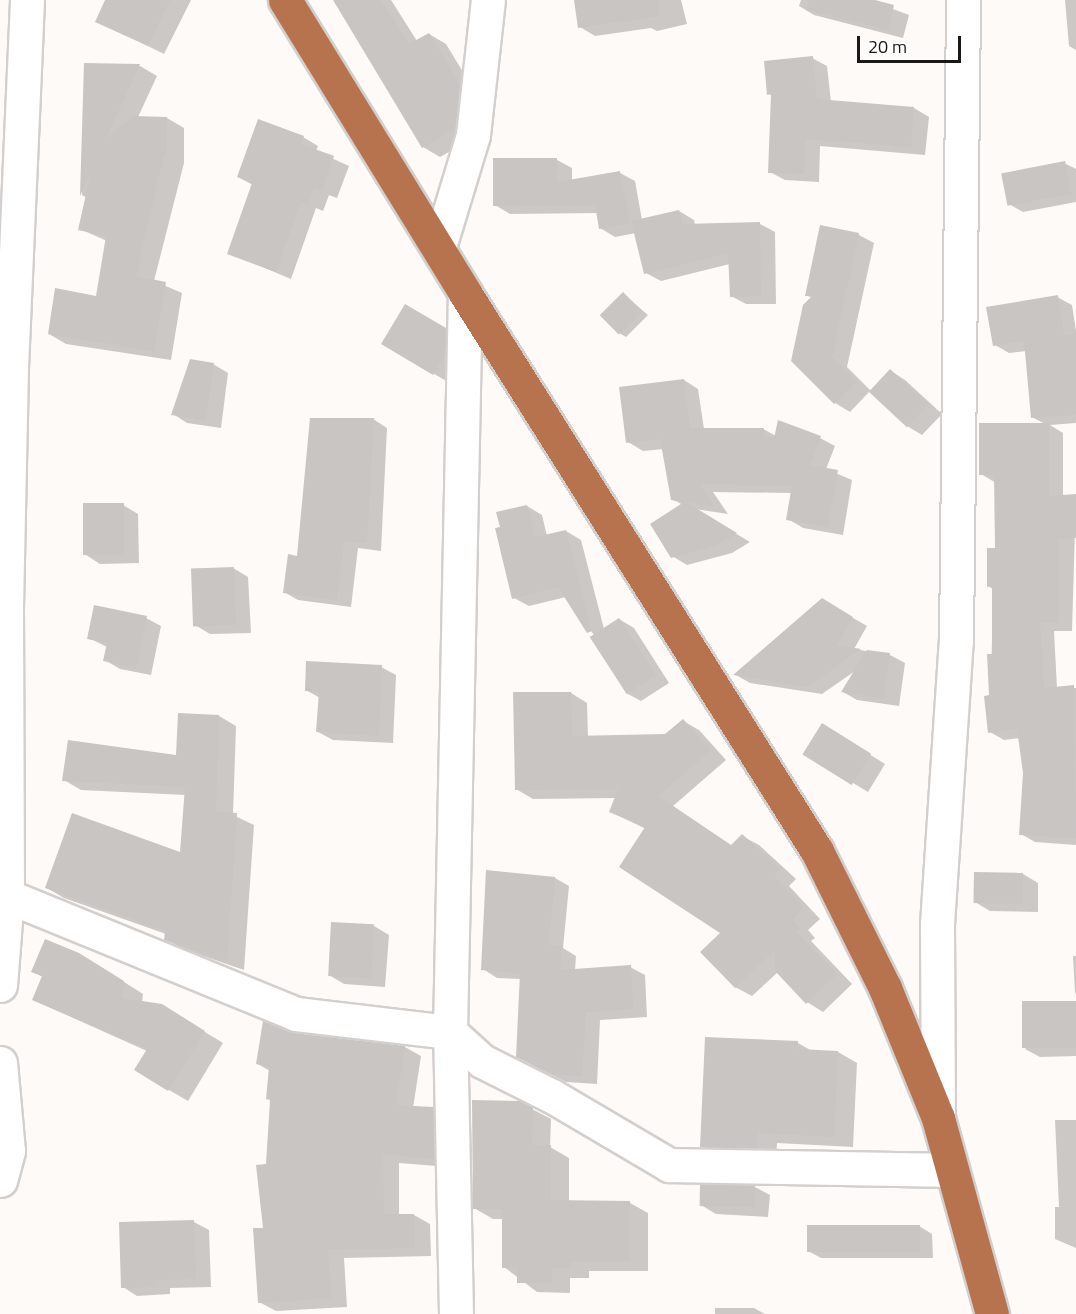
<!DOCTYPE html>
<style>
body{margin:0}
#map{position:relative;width:1076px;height:1314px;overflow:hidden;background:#fefaf8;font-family:"Titillium Web",sans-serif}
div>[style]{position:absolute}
.shadow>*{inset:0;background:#0003}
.building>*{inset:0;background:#c8c5c3;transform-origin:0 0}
.roads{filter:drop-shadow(2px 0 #d3cfcd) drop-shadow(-2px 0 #d3cfcd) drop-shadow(0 2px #d3cfcd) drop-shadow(0 -2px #d3cfcd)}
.street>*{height:33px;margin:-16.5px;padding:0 16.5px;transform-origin:16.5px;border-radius:16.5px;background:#fff}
.highway>*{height:33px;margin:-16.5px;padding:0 16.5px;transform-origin:16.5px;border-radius:16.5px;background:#b7734e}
span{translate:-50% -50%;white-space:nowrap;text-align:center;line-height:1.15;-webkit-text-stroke:4.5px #fff;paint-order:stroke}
.scale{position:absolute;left:857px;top:36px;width:104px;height:27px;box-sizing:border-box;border:3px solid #1a1918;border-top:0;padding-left:8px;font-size:18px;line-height:21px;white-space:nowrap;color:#1a1918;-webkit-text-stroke:4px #fff;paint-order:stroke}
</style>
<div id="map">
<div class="shadow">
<div style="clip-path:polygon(107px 0,191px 0,164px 54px,97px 21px)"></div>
<div style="clip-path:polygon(334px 0,391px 0,417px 41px,429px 34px,446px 44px,477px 95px,472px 139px,440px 157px,423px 147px)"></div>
<div style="clip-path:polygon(576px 0,681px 0,687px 24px,657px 31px,651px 28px,595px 36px,580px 27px)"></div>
<div style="clip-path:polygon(801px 0,869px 0,909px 15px,903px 38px,814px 15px,799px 6px)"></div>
<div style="clip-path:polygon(1065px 0,1076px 0,1076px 50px,1069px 46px)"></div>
<div style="clip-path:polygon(812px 58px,827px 66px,831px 102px,914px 108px,929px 117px,925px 155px,820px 146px,819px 182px,785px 180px,770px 172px,773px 96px,769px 94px)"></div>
<div style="clip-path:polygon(85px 65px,140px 66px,157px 76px,138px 117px,167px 118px,184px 128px,184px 163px,154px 281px,182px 293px,171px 360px,66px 344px,49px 334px,97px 298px,107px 241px,80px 229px,87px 198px,82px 195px)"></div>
<div style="clip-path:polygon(303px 137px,318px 146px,316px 151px,349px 166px,337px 198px,329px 195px,323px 211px,316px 208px,291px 279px,229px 253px,253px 185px,238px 177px)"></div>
<div style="clip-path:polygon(557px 160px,572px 168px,572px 181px,620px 173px,635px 181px,642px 220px,679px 211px,694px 220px,695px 225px,760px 224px,775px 232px,776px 304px,746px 304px,731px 296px,730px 264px,661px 281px,646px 273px,636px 233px,615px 237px,600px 228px,598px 213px,510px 214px,495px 205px)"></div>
<div style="clip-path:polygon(1064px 163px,1076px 169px,1076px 202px,1023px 212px,1009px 204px)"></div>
<div style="clip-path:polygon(0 204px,14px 211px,9px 238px,0 234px)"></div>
<div style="clip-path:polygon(821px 226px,859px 235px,874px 243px,847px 367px,871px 391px,891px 371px,905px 380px,942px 414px,922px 435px,907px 426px,870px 391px,850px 412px,835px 403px,792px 360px,812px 298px,806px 295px)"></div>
<div style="clip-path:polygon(623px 294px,648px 315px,626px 337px,619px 333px)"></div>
<div style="clip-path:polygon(1057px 297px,1072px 305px,1076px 331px,1076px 423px,1050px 425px,1063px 433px,1063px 496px,1076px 495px,1072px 631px,1054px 631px,1057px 688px,1076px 688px,1076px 845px,1035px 842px,1021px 834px,1025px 773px,1020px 738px,1004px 740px,990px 732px,993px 589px,988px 586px,996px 550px,996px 483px,981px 474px,1045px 424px,1032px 417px,1026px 351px,1009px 353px,995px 345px)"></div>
<div style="clip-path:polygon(406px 306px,460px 338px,448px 382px,383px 344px)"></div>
<div style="clip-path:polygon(213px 364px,228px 373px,221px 428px,187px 423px,173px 414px)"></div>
<div style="clip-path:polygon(684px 380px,698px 389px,704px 429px,763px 429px,776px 436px,820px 438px,835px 446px,826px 469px,852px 480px,843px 535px,803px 528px,788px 519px,792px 493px,713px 492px,728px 514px,695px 509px,750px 542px,732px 553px,687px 565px,672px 556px,683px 505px,672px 499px,664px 449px,643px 451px,628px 442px)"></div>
<div style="clip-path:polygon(373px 419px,387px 428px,381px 551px,358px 548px,351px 607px,298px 600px,284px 592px,299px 557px)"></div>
<div style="clip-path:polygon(123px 505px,138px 514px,139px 563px,100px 564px,86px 555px)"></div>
<div style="clip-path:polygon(527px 506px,542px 515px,547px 536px,566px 531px,581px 540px,604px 629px,619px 619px,634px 628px,669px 683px,641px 701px,626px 693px,594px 635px,566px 597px,529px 606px,514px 598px,502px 528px)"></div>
<div style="clip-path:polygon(233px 568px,248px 577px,251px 633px,210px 634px,195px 625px)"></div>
<div style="clip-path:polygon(822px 600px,867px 626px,854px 649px,890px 655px,905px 663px,899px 706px,857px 700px,843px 692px,855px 671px,822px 694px,750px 683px,736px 675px)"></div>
<div style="clip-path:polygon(146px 618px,161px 626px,151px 675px,120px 669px,105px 660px,107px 647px,89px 638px)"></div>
<div style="clip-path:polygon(381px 667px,396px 675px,393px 743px,333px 740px,318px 732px,320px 698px,306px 690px)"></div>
<div style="clip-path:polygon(571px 693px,587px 703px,588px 737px,666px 735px,683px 721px,699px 730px,726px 760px,673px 806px,732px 846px,742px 836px,759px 845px,796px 879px,789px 886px,820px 919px,808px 930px,815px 938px,811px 941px,852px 984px,823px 1012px,807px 1002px,778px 972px,752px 996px,735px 987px,723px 933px,646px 829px,611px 812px,616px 798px,533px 799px,516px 789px)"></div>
<div style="clip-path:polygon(179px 714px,219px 716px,236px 726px,233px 815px,254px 825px,244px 970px,183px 949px,166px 939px,166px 934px,64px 898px,47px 888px,181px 854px,186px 795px,81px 790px,64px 780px,177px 757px)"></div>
<div style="clip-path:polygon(837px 734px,885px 764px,868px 792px,805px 754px)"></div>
<div style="clip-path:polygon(976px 873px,1023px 874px,1038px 883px,1038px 912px,990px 911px,975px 902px)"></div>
<div style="clip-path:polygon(555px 878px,569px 886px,563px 948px,576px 956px,575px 970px,630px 967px,645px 975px,647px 1017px,600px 1020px,597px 1084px,566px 1082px,532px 1065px,522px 979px,497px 978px,483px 969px)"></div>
<div style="clip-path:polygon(374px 926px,389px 935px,385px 987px,344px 984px,329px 975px)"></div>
<div style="clip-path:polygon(1073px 956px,1076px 956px,1076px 994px,1075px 993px)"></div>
<div style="clip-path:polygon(99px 966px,143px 994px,142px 1003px,182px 1018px,223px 1043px,188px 1101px,169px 1090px,147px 1051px,33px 1000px,43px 977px,33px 972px)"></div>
<div style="clip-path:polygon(1076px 1003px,1076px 1056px,1040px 1057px,1025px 1049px)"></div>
<div style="clip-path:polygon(293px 1034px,405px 1047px,421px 1056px,413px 1108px,432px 1109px,449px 1118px,450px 1167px,399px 1163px,399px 1215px,414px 1215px,430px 1224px,431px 1256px,344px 1258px,347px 1307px,276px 1311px,259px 1302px,271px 1101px,270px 1071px,258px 1064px)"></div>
<div style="clip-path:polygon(798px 1043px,812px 1051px,838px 1052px,857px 1063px,853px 1147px,777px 1143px,776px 1158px,721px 1157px,702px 1146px)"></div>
<div style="clip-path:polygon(532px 1109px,551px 1119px,550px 1147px,569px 1158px,569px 1202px,630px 1203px,648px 1213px,648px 1271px,589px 1271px,589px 1278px,570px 1278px,570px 1293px,537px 1292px,504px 1267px,504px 1219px,493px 1219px,474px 1208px)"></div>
<div style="clip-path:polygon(1055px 1120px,1076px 1120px,1076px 1248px,1055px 1239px,1055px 1207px,1059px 1207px)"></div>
<div style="clip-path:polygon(755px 1187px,770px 1195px,768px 1217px,716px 1214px,701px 1205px)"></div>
<div style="clip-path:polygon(194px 1222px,209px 1230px,211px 1287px,170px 1288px,170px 1294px,137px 1296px,123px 1287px)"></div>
<div style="clip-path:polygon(919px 1226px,932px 1234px,933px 1258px,821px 1258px,808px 1251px)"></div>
<div style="clip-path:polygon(715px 1308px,754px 1308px,765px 1314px,715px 1314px)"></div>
</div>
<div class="building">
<div style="clip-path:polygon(105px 0,170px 0,148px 46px,95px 22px)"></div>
<div style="clip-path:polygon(333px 0,381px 0,409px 44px,429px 33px,460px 84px,455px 129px,422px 148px)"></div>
<div style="clip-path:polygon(574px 0,658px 0,659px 16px,578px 28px)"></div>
<div style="clip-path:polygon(809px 0,875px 0,894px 5px,888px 30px,807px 10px)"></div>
<div style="clip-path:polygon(813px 56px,817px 99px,914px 107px,911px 147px,806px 139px,804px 174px,768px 173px,771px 94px,767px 95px,764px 61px)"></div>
<div style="clip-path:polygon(84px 63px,140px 64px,106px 139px,133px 116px,167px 117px,167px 154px,164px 154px,136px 276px,166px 282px,154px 351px,48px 334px,55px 288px,96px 296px,106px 236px,78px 230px,91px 172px,80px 196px)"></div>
<div style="clip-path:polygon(258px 119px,304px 136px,301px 144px,334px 156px,322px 191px,314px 188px,308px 204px,301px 201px,276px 272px,227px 254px,252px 183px,237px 177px)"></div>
<div style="clip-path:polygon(493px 158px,557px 158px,557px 182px,620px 171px,630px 224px,599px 229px,595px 205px,493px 206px)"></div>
<div style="left:1065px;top:161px;width:33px;height:65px;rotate:79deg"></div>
<div style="clip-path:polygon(679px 210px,683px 224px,760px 222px,761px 296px,730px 297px,728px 253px,644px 274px,631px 221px)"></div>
<div style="clip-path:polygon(820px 225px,859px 233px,832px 357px,857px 382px,834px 404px,791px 361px,803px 305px,812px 296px,805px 296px)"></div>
<div style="left:623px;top:292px;width:27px;height:33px;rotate:45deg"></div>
<div style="clip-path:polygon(1058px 295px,1064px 335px,1076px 333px,1076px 415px,1031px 418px,1024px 341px,993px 346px,986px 307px)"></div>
<div style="clip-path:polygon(405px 304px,446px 328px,445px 355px,433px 375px,381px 344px)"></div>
<div style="clip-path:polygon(190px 359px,214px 363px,206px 420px,171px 415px)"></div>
<div style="left:890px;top:369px;width:52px;height:31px;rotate:43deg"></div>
<div style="clip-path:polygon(684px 379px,690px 428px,764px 428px,764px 437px,774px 438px,778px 420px,821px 436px,810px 465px,838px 470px,828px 527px,786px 520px,792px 485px,700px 484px,715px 507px,686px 502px,737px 533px,717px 545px,671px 558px,650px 524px,684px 502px,671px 500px,660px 439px,626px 443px,619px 387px)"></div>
<div style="clip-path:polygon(310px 418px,374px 418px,367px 543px,344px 541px,337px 600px,283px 593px,288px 554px,297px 556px)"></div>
<div style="clip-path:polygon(979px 423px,1049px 423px,1049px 496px,1076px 494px,1076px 538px,1058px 539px,1058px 623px,1040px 623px,1044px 688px,1074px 685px,1076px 838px,1019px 835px,1023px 773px,1017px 729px,988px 733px,984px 696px,989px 695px,987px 654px,992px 654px,992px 586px,987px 587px,987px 548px,995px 548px,994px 475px,979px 475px)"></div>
<div style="left:124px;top:503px;width:52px;height:41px;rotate:90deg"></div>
<div style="clip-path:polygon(527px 505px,535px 537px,566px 530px,592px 631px,587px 633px,558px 587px,512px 599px,495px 528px,500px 527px,496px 512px)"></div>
<div style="left:234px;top:567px;width:58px;height:43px;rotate:88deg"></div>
<div style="clip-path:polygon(822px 598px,853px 617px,837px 645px,861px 649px,807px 687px,733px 675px)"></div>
<div style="clip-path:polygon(94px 605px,147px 616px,136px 668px,103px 661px,107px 643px,87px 639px)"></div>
<div style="left:619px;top:618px;width:68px;height:35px;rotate:57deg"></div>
<div style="clip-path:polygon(867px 650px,890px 653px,884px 699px,841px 692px)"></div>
<div style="clip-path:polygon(306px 661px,382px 665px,379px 736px,316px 732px,319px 692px,305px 691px)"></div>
<div style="clip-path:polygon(513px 692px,571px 692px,572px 736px,665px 734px,683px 719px,711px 750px,658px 796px,731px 845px,742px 834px,780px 869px,774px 876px,804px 908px,792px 920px,800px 928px,796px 931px,837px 974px,806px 1004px,775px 971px,775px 950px,735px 988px,700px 952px,720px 933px,619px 867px,645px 827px,609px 812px,618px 789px,515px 790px)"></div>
<div style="clip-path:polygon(178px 713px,219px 715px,216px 812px,237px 813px,227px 962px,164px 940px,165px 931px,45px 888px,72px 813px,180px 852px,185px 787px,62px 781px,68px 740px,176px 755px)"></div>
<div style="left:822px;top:723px;width:58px;height:37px;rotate:32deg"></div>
<div style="clip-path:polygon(486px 870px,555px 877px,549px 945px,562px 946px,560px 970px,631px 965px,633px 1009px,586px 1012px,582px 1076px,550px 1074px,516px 1057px,520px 973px,481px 970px)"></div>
<div style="left:974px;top:872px;width:49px;height:31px;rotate:1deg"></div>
<div style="left:331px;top:922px;width:43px;height:54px;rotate:3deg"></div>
<div style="clip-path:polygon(45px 939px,79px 953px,124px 981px,122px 998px,162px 1004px,205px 1031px,168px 1091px,134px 1070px,147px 1049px,32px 1000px,42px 976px,31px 972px)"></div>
<div style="left:1076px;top:1001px;width:47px;height:54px;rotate:90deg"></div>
<div style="clip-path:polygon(263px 1021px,294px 1033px,405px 1046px,396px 1105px,433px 1107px,434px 1159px,383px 1154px,384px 1214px,414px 1214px,415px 1248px,328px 1250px,331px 1298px,258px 1303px,253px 1228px,263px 1228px,256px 1165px,266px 1164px,270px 1100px,266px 1099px,269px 1067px,256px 1064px)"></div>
<div style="clip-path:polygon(705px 1037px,798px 1041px,798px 1049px,838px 1051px,834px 1137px,758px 1133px,757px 1148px,700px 1147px)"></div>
<div style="clip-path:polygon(472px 1100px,520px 1101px,533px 1107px,532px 1145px,551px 1145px,551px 1200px,630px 1201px,630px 1261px,571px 1261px,571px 1268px,552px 1268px,552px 1283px,517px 1283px,517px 1267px,502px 1268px,502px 1209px,473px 1209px)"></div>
<div style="left:700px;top:1184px;width:55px;height:22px;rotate:1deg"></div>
<div style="clip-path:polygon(194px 1220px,196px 1279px,155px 1280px,156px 1287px,121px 1288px,119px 1222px)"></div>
<div style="left:807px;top:1225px;width:113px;height:27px"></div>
</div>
<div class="roads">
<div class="street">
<div style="left:439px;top:247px;width:117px;rotate:-73.1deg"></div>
<div style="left:473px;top:135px;width:136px;rotate:-83.7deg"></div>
<div style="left:0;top:893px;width:320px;rotate:22.2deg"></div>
<div style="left:296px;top:1014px;width:155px;rotate:6.7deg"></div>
<div style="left:450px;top:1032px;width:43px;rotate:42.2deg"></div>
<div style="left:482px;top:1061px;width:78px;rotate:26.6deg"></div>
<div style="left:552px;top:1096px;width:136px;rotate:30.5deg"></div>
<div style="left:669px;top:1165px;width:283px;rotate:1deg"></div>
<div style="left:0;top:985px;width:89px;rotate:-85.5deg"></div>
<div style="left:7px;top:896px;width:289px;rotate:-90.2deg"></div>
<div style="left:6px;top:607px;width:240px;rotate:-88.8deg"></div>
<div style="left:11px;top:367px;width:367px;rotate:-87.5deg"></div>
<div style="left:0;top:1063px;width:88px;rotate:84.8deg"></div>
<div style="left:8px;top:1151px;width:30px;rotate:105deg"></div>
<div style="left:938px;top:1118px;width:194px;rotate:-90.3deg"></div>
<div style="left:937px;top:924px;width:284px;rotate:-86.2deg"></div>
<div style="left:956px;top:641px;width:641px;rotate:-89.37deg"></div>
<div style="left:456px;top:1314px;width:282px;rotate:-91.2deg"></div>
<div style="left:450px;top:1032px;width:739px;rotate:-88.84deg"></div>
</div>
<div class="highway">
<div style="left:285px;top:0;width:344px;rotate:58.4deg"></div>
<div style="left:465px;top:293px;width:660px;rotate:57.76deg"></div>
<div style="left:817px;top:851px;width:153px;rotate:63.6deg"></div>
<div style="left:885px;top:988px;width:140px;rotate:67.8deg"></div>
<div style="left:938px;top:1118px;width:203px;rotate:74.6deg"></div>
</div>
</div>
<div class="scale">20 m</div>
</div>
